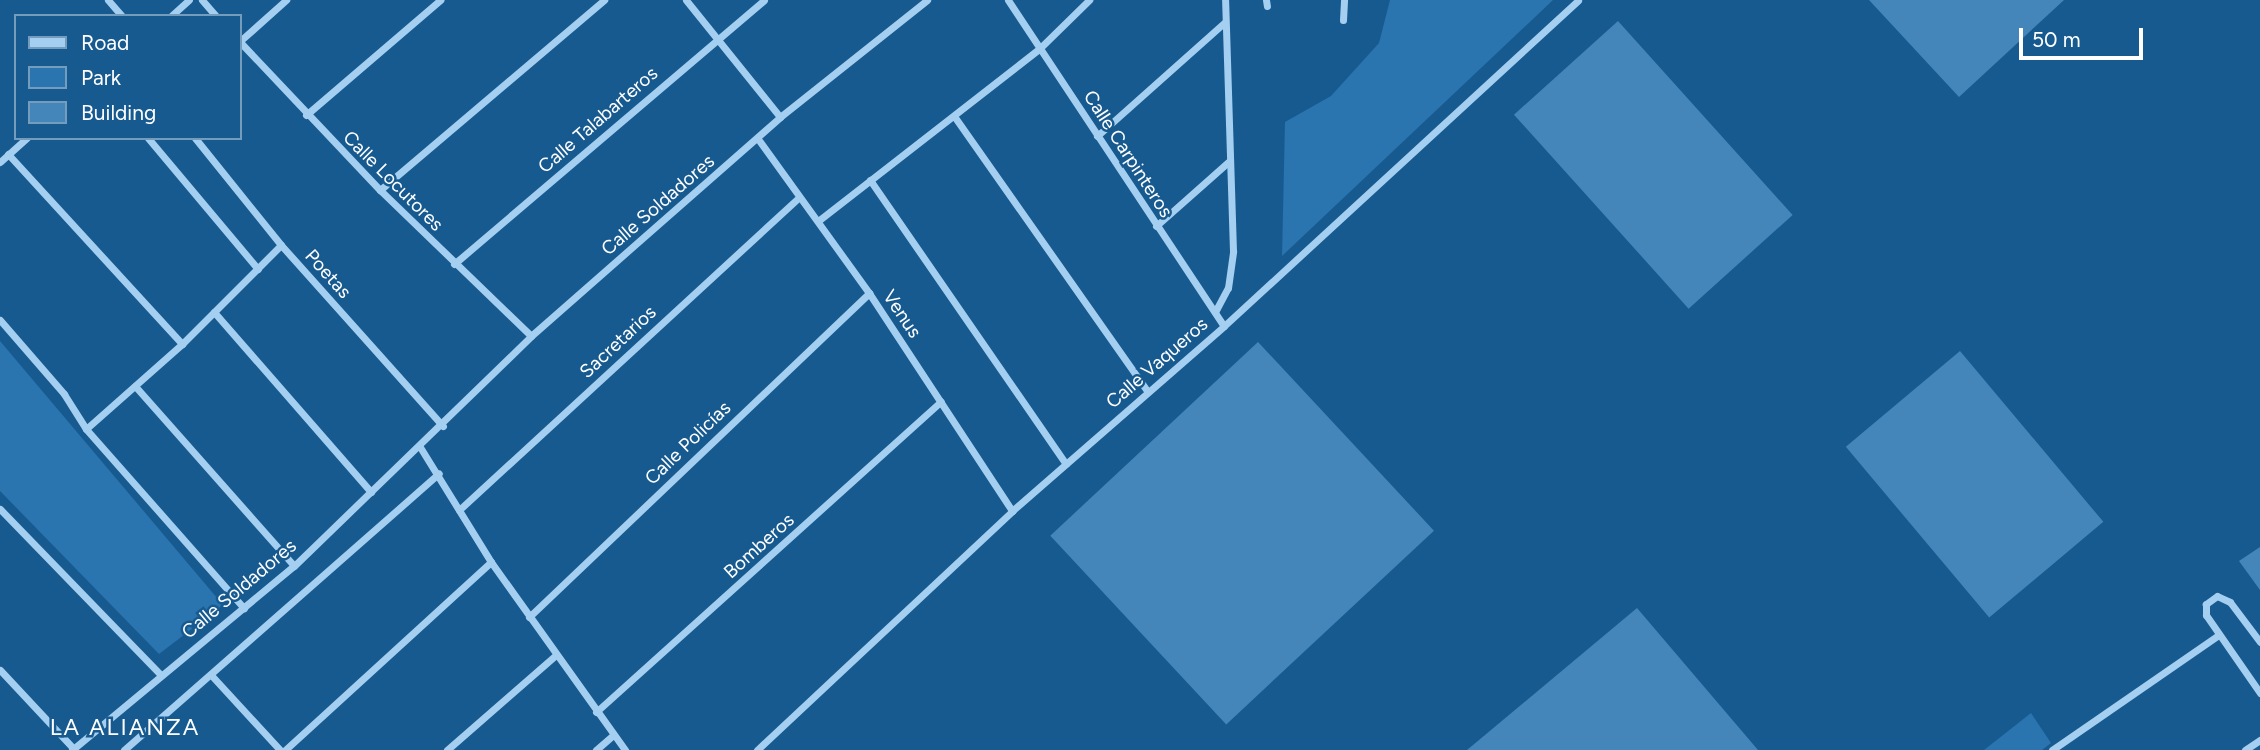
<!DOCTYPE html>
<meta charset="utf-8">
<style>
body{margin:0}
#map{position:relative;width:2260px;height:750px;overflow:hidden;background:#175a90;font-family:Figtree,sans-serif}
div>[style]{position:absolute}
.green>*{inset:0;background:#2a74af}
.building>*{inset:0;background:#4486ba;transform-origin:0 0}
.street>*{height:7px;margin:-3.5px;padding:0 3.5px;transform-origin:3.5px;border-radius:3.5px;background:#a5cff0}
span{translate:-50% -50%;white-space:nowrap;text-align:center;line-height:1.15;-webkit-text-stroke:5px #175a90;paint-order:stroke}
.street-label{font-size:19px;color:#fff}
.quarter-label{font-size:23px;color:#fff;letter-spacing:2px}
.legend{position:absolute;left:14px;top:14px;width:228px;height:126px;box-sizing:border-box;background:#175a90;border:2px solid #749cbc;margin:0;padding:9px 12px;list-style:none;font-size:21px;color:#fff}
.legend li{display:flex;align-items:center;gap:14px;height:35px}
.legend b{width:35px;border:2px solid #749cbc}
.scale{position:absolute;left:2019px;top:28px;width:124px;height:32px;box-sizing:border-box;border:4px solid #fff;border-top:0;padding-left:9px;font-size:21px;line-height:24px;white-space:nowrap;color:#fff;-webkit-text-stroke:5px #175a90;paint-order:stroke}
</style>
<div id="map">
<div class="green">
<div style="clip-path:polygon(1390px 0,1553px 0,1282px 256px,1285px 122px,1331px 96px,1379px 43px)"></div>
<div style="clip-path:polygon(0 341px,223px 605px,159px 654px,0 491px)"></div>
<div style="clip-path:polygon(2031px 713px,2051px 743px,2042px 750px,1984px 750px)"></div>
</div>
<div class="building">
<div style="clip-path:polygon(1869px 0,2064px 0,1959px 97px)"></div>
<div style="left:1618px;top:21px;width:261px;height:140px;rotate:48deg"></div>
<div style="left:1258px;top:342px;width:258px;height:284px;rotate:47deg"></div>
<div style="left:1960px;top:351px;width:223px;height:149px;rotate:50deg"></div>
<div style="clip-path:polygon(2260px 547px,2260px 590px,2239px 561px)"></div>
<div style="clip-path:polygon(1637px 608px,1758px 750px,1467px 750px)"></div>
</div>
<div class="street">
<div style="left:108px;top:0;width:21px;rotate:49deg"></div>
<div style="left:202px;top:0;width:21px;rotate:49deg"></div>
<div style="left:686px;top:0;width:150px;rotate:51.2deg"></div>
<div style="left:1008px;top:0;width:391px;rotate:56.5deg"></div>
<div style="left:1266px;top:0;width:6px;rotate:81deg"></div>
<div style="left:171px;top:16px;width:24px;rotate:-42deg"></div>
<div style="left:1343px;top:20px;width:20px;rotate:-87deg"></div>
<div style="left:240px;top:41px;width:62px;rotate:-41.7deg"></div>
<div style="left:240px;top:42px;width:204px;rotate:46.6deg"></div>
<div style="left:380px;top:190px;width:210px;rotate:44deg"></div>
<div style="left:306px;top:115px;width:177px;rotate:-40.6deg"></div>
<div style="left:954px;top:116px;width:337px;rotate:54.9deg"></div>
<div style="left:1097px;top:136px;width:171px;rotate:-41.7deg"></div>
<div style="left:148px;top:138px;width:171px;rotate:50deg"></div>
<div style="left:195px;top:138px;width:137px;rotate:51.2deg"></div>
<div style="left:281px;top:245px;width:243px;rotate:48.2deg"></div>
<div style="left:758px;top:139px;width:190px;rotate:54.2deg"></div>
<div style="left:869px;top:293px;width:261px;rotate:56.7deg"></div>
<div style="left:8px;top:154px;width:258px;rotate:47.5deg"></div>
<div style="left:0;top:162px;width:36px;rotate:-42deg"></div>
<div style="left:870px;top:180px;width:345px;rotate:55.4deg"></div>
<div style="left:380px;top:190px;width:294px;rotate:-40.3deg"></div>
<div style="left:818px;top:221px;width:281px;rotate:-37.9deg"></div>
<div style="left:1040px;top:48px;width:69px;rotate:-44.4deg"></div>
<div style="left:1156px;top:226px;width:96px;rotate:-41.6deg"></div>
<div style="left:454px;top:264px;width:407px;rotate:-40.4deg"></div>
<div style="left:214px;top:312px;width:239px;rotate:48.9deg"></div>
<div style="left:1215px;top:312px;width:27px;rotate:-62deg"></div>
<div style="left:1228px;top:288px;width:37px;rotate:-82deg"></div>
<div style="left:1233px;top:251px;width:251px;rotate:-91.8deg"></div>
<div style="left:0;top:320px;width:98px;rotate:49.1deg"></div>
<div style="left:64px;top:394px;width:41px;rotate:57.8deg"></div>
<div style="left:86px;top:429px;width:239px;rotate:48.6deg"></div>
<div style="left:135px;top:386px;width:240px;rotate:48.5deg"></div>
<div style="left:86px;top:429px;width:128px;rotate:-41.5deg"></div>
<div style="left:182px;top:344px;width:140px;rotate:-45deg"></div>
<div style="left:420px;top:447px;width:135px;rotate:58.3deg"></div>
<div style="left:491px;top:562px;width:231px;rotate:54.5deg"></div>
<div style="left:0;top:509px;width:230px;rotate:45.9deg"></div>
<div style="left:459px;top:510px;width:462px;rotate:-42.6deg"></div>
<div style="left:529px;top:617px;width:470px;rotate:-43.6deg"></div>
<div style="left:2260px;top:642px;width:50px;rotate:-126.9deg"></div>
<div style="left:2230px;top:602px;width:14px;rotate:-155deg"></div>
<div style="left:2217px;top:596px;width:14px;rotate:144deg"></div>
<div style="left:2206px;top:604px;width:11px;rotate:90deg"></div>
<div style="left:2206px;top:615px;width:95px;rotate:55.3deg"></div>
<div style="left:0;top:670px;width:108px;rotate:46.9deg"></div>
<div style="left:212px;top:676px;width:100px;rotate:47.4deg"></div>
<div style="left:596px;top:712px;width:464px;rotate:-42deg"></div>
<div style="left:72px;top:750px;width:288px;rotate:-39.7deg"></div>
<div style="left:294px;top:566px;width:330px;rotate:-44.1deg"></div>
<div style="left:531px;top:336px;width:332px;rotate:-41.3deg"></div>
<div style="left:780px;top:117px;width:188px;rotate:-38.5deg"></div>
<div style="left:124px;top:750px;width:419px;rotate:-41.3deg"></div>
<div style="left:285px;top:750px;width:279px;rotate:-42.4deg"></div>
<div style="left:447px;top:750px;width:145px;rotate:-41.1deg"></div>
<div style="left:596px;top:750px;width:23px;rotate:-41deg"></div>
<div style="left:757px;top:750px;width:349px;rotate:-43.1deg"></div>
<div style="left:1012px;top:511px;width:281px;rotate:-41.1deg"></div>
<div style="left:1224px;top:326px;width:481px;rotate:-42.6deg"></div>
<div style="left:2052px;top:750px;width:203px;rotate:-34.6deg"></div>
<div style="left:2245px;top:750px;width:18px;rotate:-34deg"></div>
</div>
<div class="street-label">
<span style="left:598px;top:120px;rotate:-41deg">Calle Talabarteros</span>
<span style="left:1128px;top:154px;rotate:57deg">Calle Carpinteros</span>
<span style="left:393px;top:181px;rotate:45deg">Calle Locutores</span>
<span style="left:658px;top:205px;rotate:-41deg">Calle Soldadores</span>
<span style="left:328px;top:274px;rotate:48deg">Poetas</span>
<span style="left:902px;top:314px;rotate:56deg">Venus</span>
<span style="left:618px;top:342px;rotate:-43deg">Sacretarios</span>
<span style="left:1157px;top:363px;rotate:-41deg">Calle Vaqueros</span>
<span style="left:688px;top:443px;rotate:-44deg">Calle Policías</span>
<span style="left:759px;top:546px;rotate:-42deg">Bomberos</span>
<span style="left:239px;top:589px;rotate:-40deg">Calle Soldadores</span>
</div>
<div class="quarter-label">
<span style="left:125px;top:727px">LA ALIANZA</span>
</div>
<ul class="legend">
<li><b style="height:9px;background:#a5cff0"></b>Road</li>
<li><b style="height:19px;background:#2a74af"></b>Park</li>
<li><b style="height:19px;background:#4486ba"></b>Building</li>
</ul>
<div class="scale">50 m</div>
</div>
